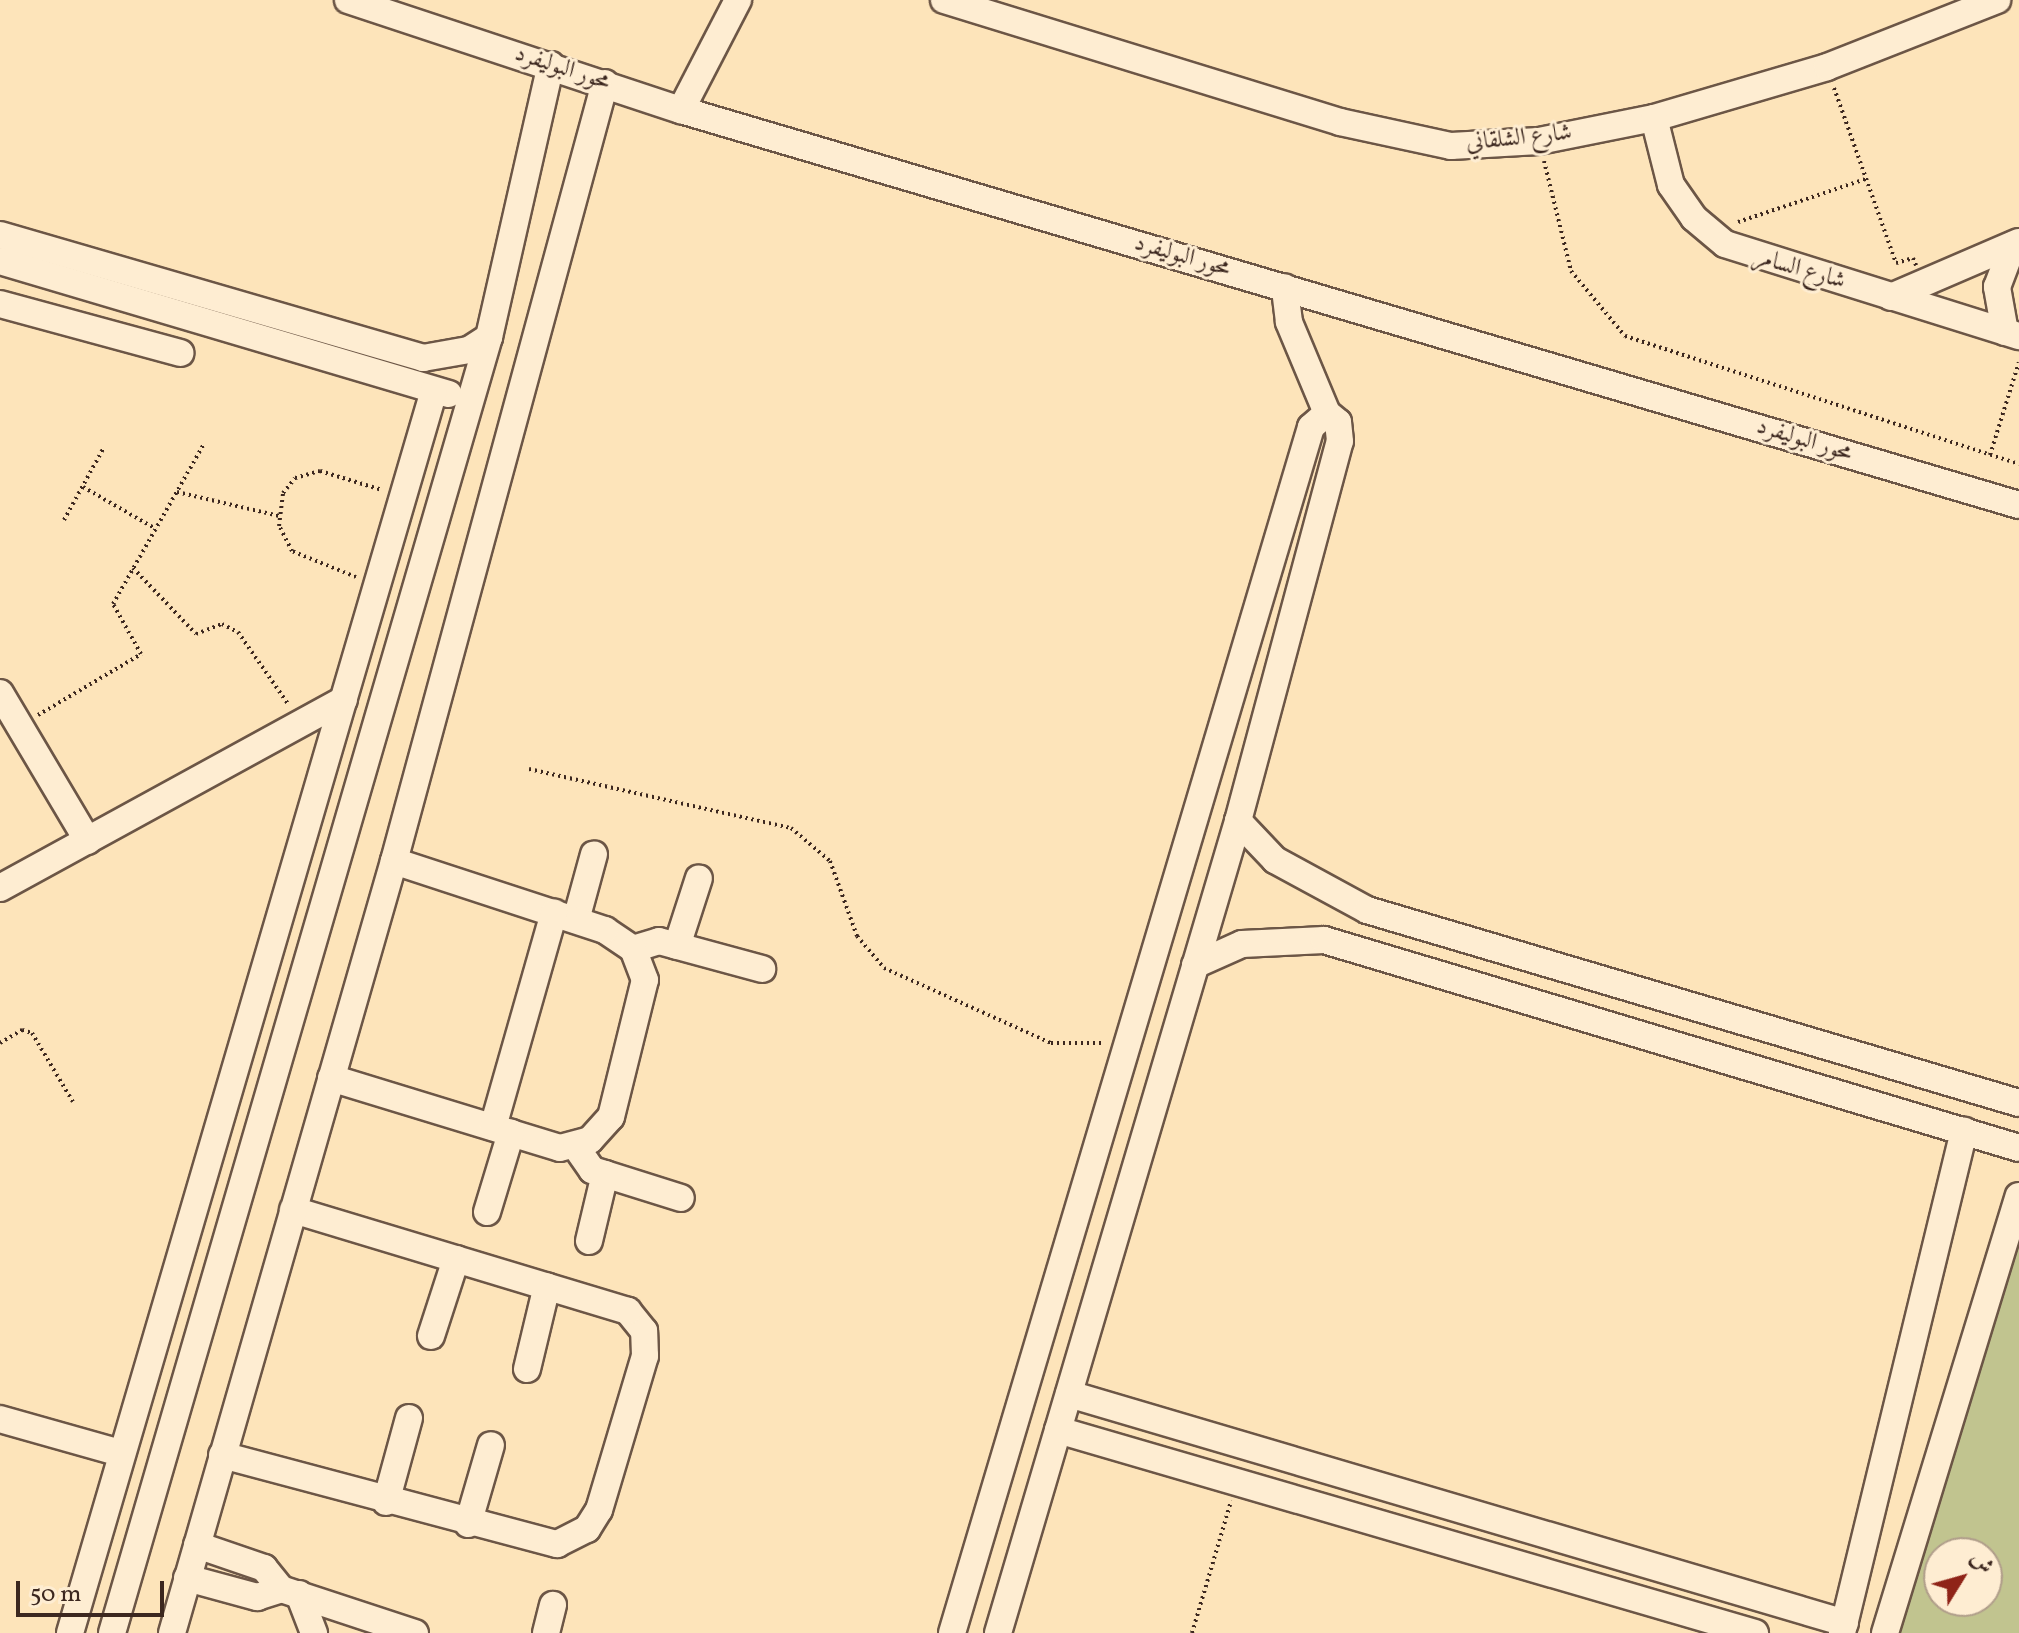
<!DOCTYPE html>
<meta charset="utf-8">
<style>
body{margin:0}
#map{position:relative;width:2019px;height:1633px;overflow:hidden;background:#fde4ba;font-family:Vollkorn,Amiri,serif}
div>[style]{position:absolute}
.green>*{inset:0;background:#c1c48f}
.path>*{height:4px;margin-top:-2px;transform-origin:0;background:repeating-linear-gradient(90deg,#3c271f 0 2px,transparent 0 6px)}
.roads{filter:drop-shadow(2px 0 #6c5646) drop-shadow(-2px 0 #6c5646) drop-shadow(0 2px #6c5646) drop-shadow(0 -2px #6c5646)}
.minor>*{height:26px;margin:-13px;padding:0 13px;transform-origin:13px;border-radius:13px;background:#feedd2}
span{translate:-50% -50%;white-space:nowrap;text-align:center;line-height:1.15;-webkit-text-stroke:6px #feedd2;paint-order:stroke}
.street-label{font-size:24px;color:#3c271f}
.north{position:absolute;left:1923px;top:1537px;width:80px;height:80px;box-sizing:border-box;background:#feedd2;border:2px solid #b09e8a;border-radius:50%;rotate:53deg;font-size:22px;font-weight:700;line-height:32px;text-align:center;color:#3c271f}
.north::after{content:'';display:block;margin:auto;width:28px;height:36px;background:#8f2418;clip-path:polygon(50% 0,100% 100%,50% 72%,0 100%)}
.scale{position:absolute;left:16px;top:1581px;width:148px;height:36px;box-sizing:border-box;border:4px solid #3c271f;border-top:0;padding-left:10px;font-size:24px;line-height:28px;white-space:nowrap;color:#3c271f;-webkit-text-stroke:6px #feedd2;paint-order:stroke}
</style>
<div id="map">
<div class="green">
<div style="clip-path:polygon(evenodd,2019px 1234px,2019px 1633px,1897px 1633px,2019px 1234px,1939px 1553px,1987px 1553px,1987px 1601px,1939px 1601px,1939px 1553px)"></div>
</div>
<div class="path">
<div style="left:1834px;top:88px;width:186px;rotate:70.5deg"></div>
<div style="left:1896px;top:263px;width:18px;rotate:-16deg"></div>
<div style="left:1913px;top:258px;width:8px;rotate:67deg"></div>
<div style="left:1544px;top:161px;width:113px;rotate:76.2deg"></div>
<div style="left:1571px;top:271px;width:85px;rotate:50.3deg"></div>
<div style="left:1625px;top:336px;width:414px;rotate:18deg"></div>
<div style="left:1738px;top:222px;width:135px;rotate:-18.6deg"></div>
<div style="left:1990px;top:455px;width:97px;rotate:-72.7deg"></div>
<div style="left:83px;top:487px;width:84px;rotate:29.9deg"></div>
<div style="left:177px;top:492px;width:105px;rotate:13.2deg"></div>
<div style="left:64px;top:520px;width:81px;rotate:-61.2deg"></div>
<div style="left:133px;top:568px;width:91px;rotate:46.3deg"></div>
<div style="left:196px;top:634px;width:28px;rotate:-21deg"></div>
<div style="left:222px;top:624px;width:18px;rotate:27deg"></div>
<div style="left:238px;top:632px;width:88px;rotate:55.2deg"></div>
<div style="left:356px;top:577px;width:69px;rotate:-157.9deg"></div>
<div style="left:292px;top:551px;width:28px;rotate:-117deg"></div>
<div style="left:279px;top:526px;width:33px;rotate:-83deg"></div>
<div style="left:283px;top:493px;width:19px;rotate:-51deg"></div>
<div style="left:295px;top:478px;width:26px;rotate:-16deg"></div>
<div style="left:320px;top:471px;width:65px;rotate:17deg"></div>
<div style="left:38px;top:715px;width:120px;rotate:-30.6deg"></div>
<div style="left:141px;top:654px;width:57px;rotate:-119.2deg"></div>
<div style="left:113px;top:604px;width:184px;rotate:-60.4deg"></div>
<div style="left:529px;top:769px;width:269px;rotate:12.7deg"></div>
<div style="left:791px;top:828px;width:51px;rotate:40.2deg"></div>
<div style="left:830px;top:861px;width:80px;rotate:70.2deg"></div>
<div style="left:857px;top:936px;width:42px;rotate:49.8deg"></div>
<div style="left:884px;top:968px;width:183px;rotate:24.2deg"></div>
<div style="left:1051px;top:1043px;width:53px"></div>
<div style="left:0;top:1043px;width:26px;rotate:-31deg"></div>
<div style="left:22px;top:1030px;width:10px;rotate:17deg"></div>
<div style="left:32px;top:1033px;width:80px;rotate:59.3deg"></div>
<div style="left:1192px;top:1633px;width:138px;rotate:-73.5deg"></div>
</div>
<div class="roads">
<div class="minor">
<div style="left:348px;top:0;width:351px;rotate:18.3deg"></div>
<div style="left:681px;top:110px;width:1395px;rotate:16.45deg"></div>
<div style="left:944px;top:0;width:414px;rotate:17.1deg"></div>
<div style="left:1340px;top:122px;width:114px;rotate:12.2deg"></div>
<div style="left:1451px;top:146px;width:88px;rotate:-3.3deg"></div>
<div style="left:1539px;top:141px;width:117px;rotate:-11.3deg"></div>
<div style="left:1654px;top:118px;width:180px;rotate:-16.4deg"></div>
<div style="left:1827px;top:67px;width:183px;rotate:-21.5deg"></div>
<div style="left:681px;top:110px;width:124px;rotate:-62.6deg"></div>
<div style="left:1654px;top:118px;width:69px;rotate:75.8deg"></div>
<div style="left:1671px;top:185px;width:40px;rotate:55.1deg"></div>
<div style="left:1694px;top:218px;width:40px;rotate:40deg"></div>
<div style="left:1725px;top:244px;width:308px;rotate:17.4deg"></div>
<div style="left:0;top:235px;width:441px;rotate:16.2deg"></div>
<div style="left:423px;top:358px;width:47px;rotate:-9.9deg"></div>
<div style="left:469px;top:350px;width:24px;rotate:-33deg"></div>
<div style="left:0;top:261px;width:468px;rotate:16.5deg"></div>
<div style="left:1891px;top:297px;width:139px;rotate:-23.3deg"></div>
<div style="left:0;top:304px;width:187px;rotate:15.2deg"></div>
<div style="left:2005px;top:332px;width:46px;rotate:-100.1deg"></div>
<div style="left:1997px;top:287px;width:45px;rotate:-69.1deg"></div>
<div style="left:0;top:693px;width:172px;rotate:59.3deg"></div>
<div style="left:1238px;top:821px;width:54px;rotate:46.5deg"></div>
<div style="left:1275px;top:860px;width:105px;rotate:28.5deg"></div>
<div style="left:1367px;top:910px;width:680px;rotate:16.49deg"></div>
<div style="left:0;top:888px;width:392px;rotate:-28.7deg"></div>
<div style="left:576px;top:920px;width:68px;rotate:-74.7deg"></div>
<div style="left:677px;top:946px;width:71px;rotate:-72.1deg"></div>
<div style="left:633px;top:949px;width:27px;rotate:-17deg"></div>
<div style="left:659px;top:941px;width:107px;rotate:15.2deg"></div>
<div style="left:1195px;top:965px;width:51px;rotate:-24.1deg"></div>
<div style="left:1242px;top:944px;width:82px;rotate:-2.8deg"></div>
<div style="left:1324px;top:940px;width:725px;rotate:16.66deg"></div>
<div style="left:331px;top:1078px;width:239px;rotate:17deg"></div>
<div style="left:560px;top:1148px;width:31px;rotate:-15deg"></div>
<div style="left:590px;top:1140px;width:31px;rotate:-48deg"></div>
<div style="left:611px;top:1117px;width:141px;rotate:-76.1deg"></div>
<div style="left:645px;top:980px;width:33px;rotate:-111deg"></div>
<div style="left:633px;top:949px;width:34px;rotate:-146deg"></div>
<div style="left:605px;top:930px;width:222px;rotate:-161.9deg"></div>
<div style="left:493px;top:1127px;width:223px;rotate:-74.1deg"></div>
<div style="left:576px;top:1147px;width:28px;rotate:55deg"></div>
<div style="left:592px;top:1170px;width:93px;rotate:17.5deg"></div>
<div style="left:487px;top:1212px;width:83px;rotate:-73.1deg"></div>
<div style="left:589px;top:1241px;width:69px;rotate:-76.6deg"></div>
<div style="left:431px;top:1336px;width:81px;rotate:-72deg"></div>
<div style="left:527px;top:1369px;width:85px;rotate:-76.5deg"></div>
<div style="left:1069px;top:1394px;width:809px;rotate:16.44deg"></div>
<div style="left:0;top:1419px;width:125px;rotate:15.8deg"></div>
<div style="left:1058px;top:1430px;width:726px;rotate:16.24deg"></div>
<div style="left:222px;top:1455px;width:347px;rotate:14.9deg"></div>
<div style="left:557px;top:1544px;width:34px;rotate:-27deg"></div>
<div style="left:587px;top:1529px;width:22px;rotate:-58deg"></div>
<div style="left:599px;top:1510px;width:161px;rotate:-73.4deg"></div>
<div style="left:645px;top:1356px;width:25px;rotate:-92deg"></div>
<div style="left:644px;top:1331px;width:26px;rotate:-129deg"></div>
<div style="left:628px;top:1311px;width:350px;rotate:-163.2deg"></div>
<div style="left:386px;top:1502px;width:87px;rotate:-74.7deg"></div>
<div style="left:468px;top:1524px;width:82px;rotate:-73.8deg"></div>
<div style="left:197px;top:1545px;width:71px;rotate:18.9deg"></div>
<div style="left:264px;top:1568px;width:27px;rotate:51deg"></div>
<div style="left:281px;top:1589px;width:141px;rotate:18.2deg"></div>
<div style="left:187px;top:1578px;width:73px;rotate:15.2deg"></div>
<div style="left:257px;top:1597px;width:25px;rotate:-18deg"></div>
<div style="left:299px;top:1594px;width:42px;rotate:69deg"></div>
<div style="left:70px;top:1633px;width:1294px;rotate:-73.67deg"></div>
<div style="left:112px;top:1633px;width:1350px;rotate:-73.78deg"></div>
<div style="left:489px;top:337px;width:279px;rotate:-77.2deg"></div>
<div style="left:172px;top:1633px;width:803px;rotate:-73.96deg"></div>
<div style="left:394px;top:861px;width:806px;rotate:-74.83deg"></div>
<div style="left:546px;top:1633px;width:29px;rotate:-76deg"></div>
<div style="left:952px;top:1633px;width:1258px;rotate:-73.42deg"></div>
<div style="left:1311px;top:427px;width:21px;rotate:-41deg"></div>
<div style="left:998px;top:1633px;width:847px;rotate:-73.53deg"></div>
<div style="left:1238px;top:821px;width:393px;rotate:-75deg"></div>
<div style="left:1340px;top:441px;width:19px;rotate:-96deg"></div>
<div style="left:1338px;top:422px;width:14px;rotate:-141deg"></div>
<div style="left:1327px;top:413px;width:99px;rotate:-112.7deg"></div>
<div style="left:1289px;top:322px;width:35px;rotate:-97deg"></div>
<div style="left:1842px;top:1633px;width:517px;rotate:-76.34deg"></div>
<div style="left:1885px;top:1633px;width:457px;rotate:-73deg"></div>
</div>
</div>
<div class="street-label">
<span style="left:562px;top:69px;rotate:18deg">محور البوليفرد</span>
<span style="left:1519px;top:139px;rotate:-6deg">شارع الشلقاني</span>
<span style="left:1182px;top:257px;rotate:16deg">محور البوليفرد</span>
<span style="left:1799px;top:270px;rotate:16deg">شارع السامر</span>
<span style="left:1804px;top:441px;rotate:17deg">محور البوليفرد</span>
</div>
<div class="north">ش</div>
<div class="scale">50 m</div>
</div>
